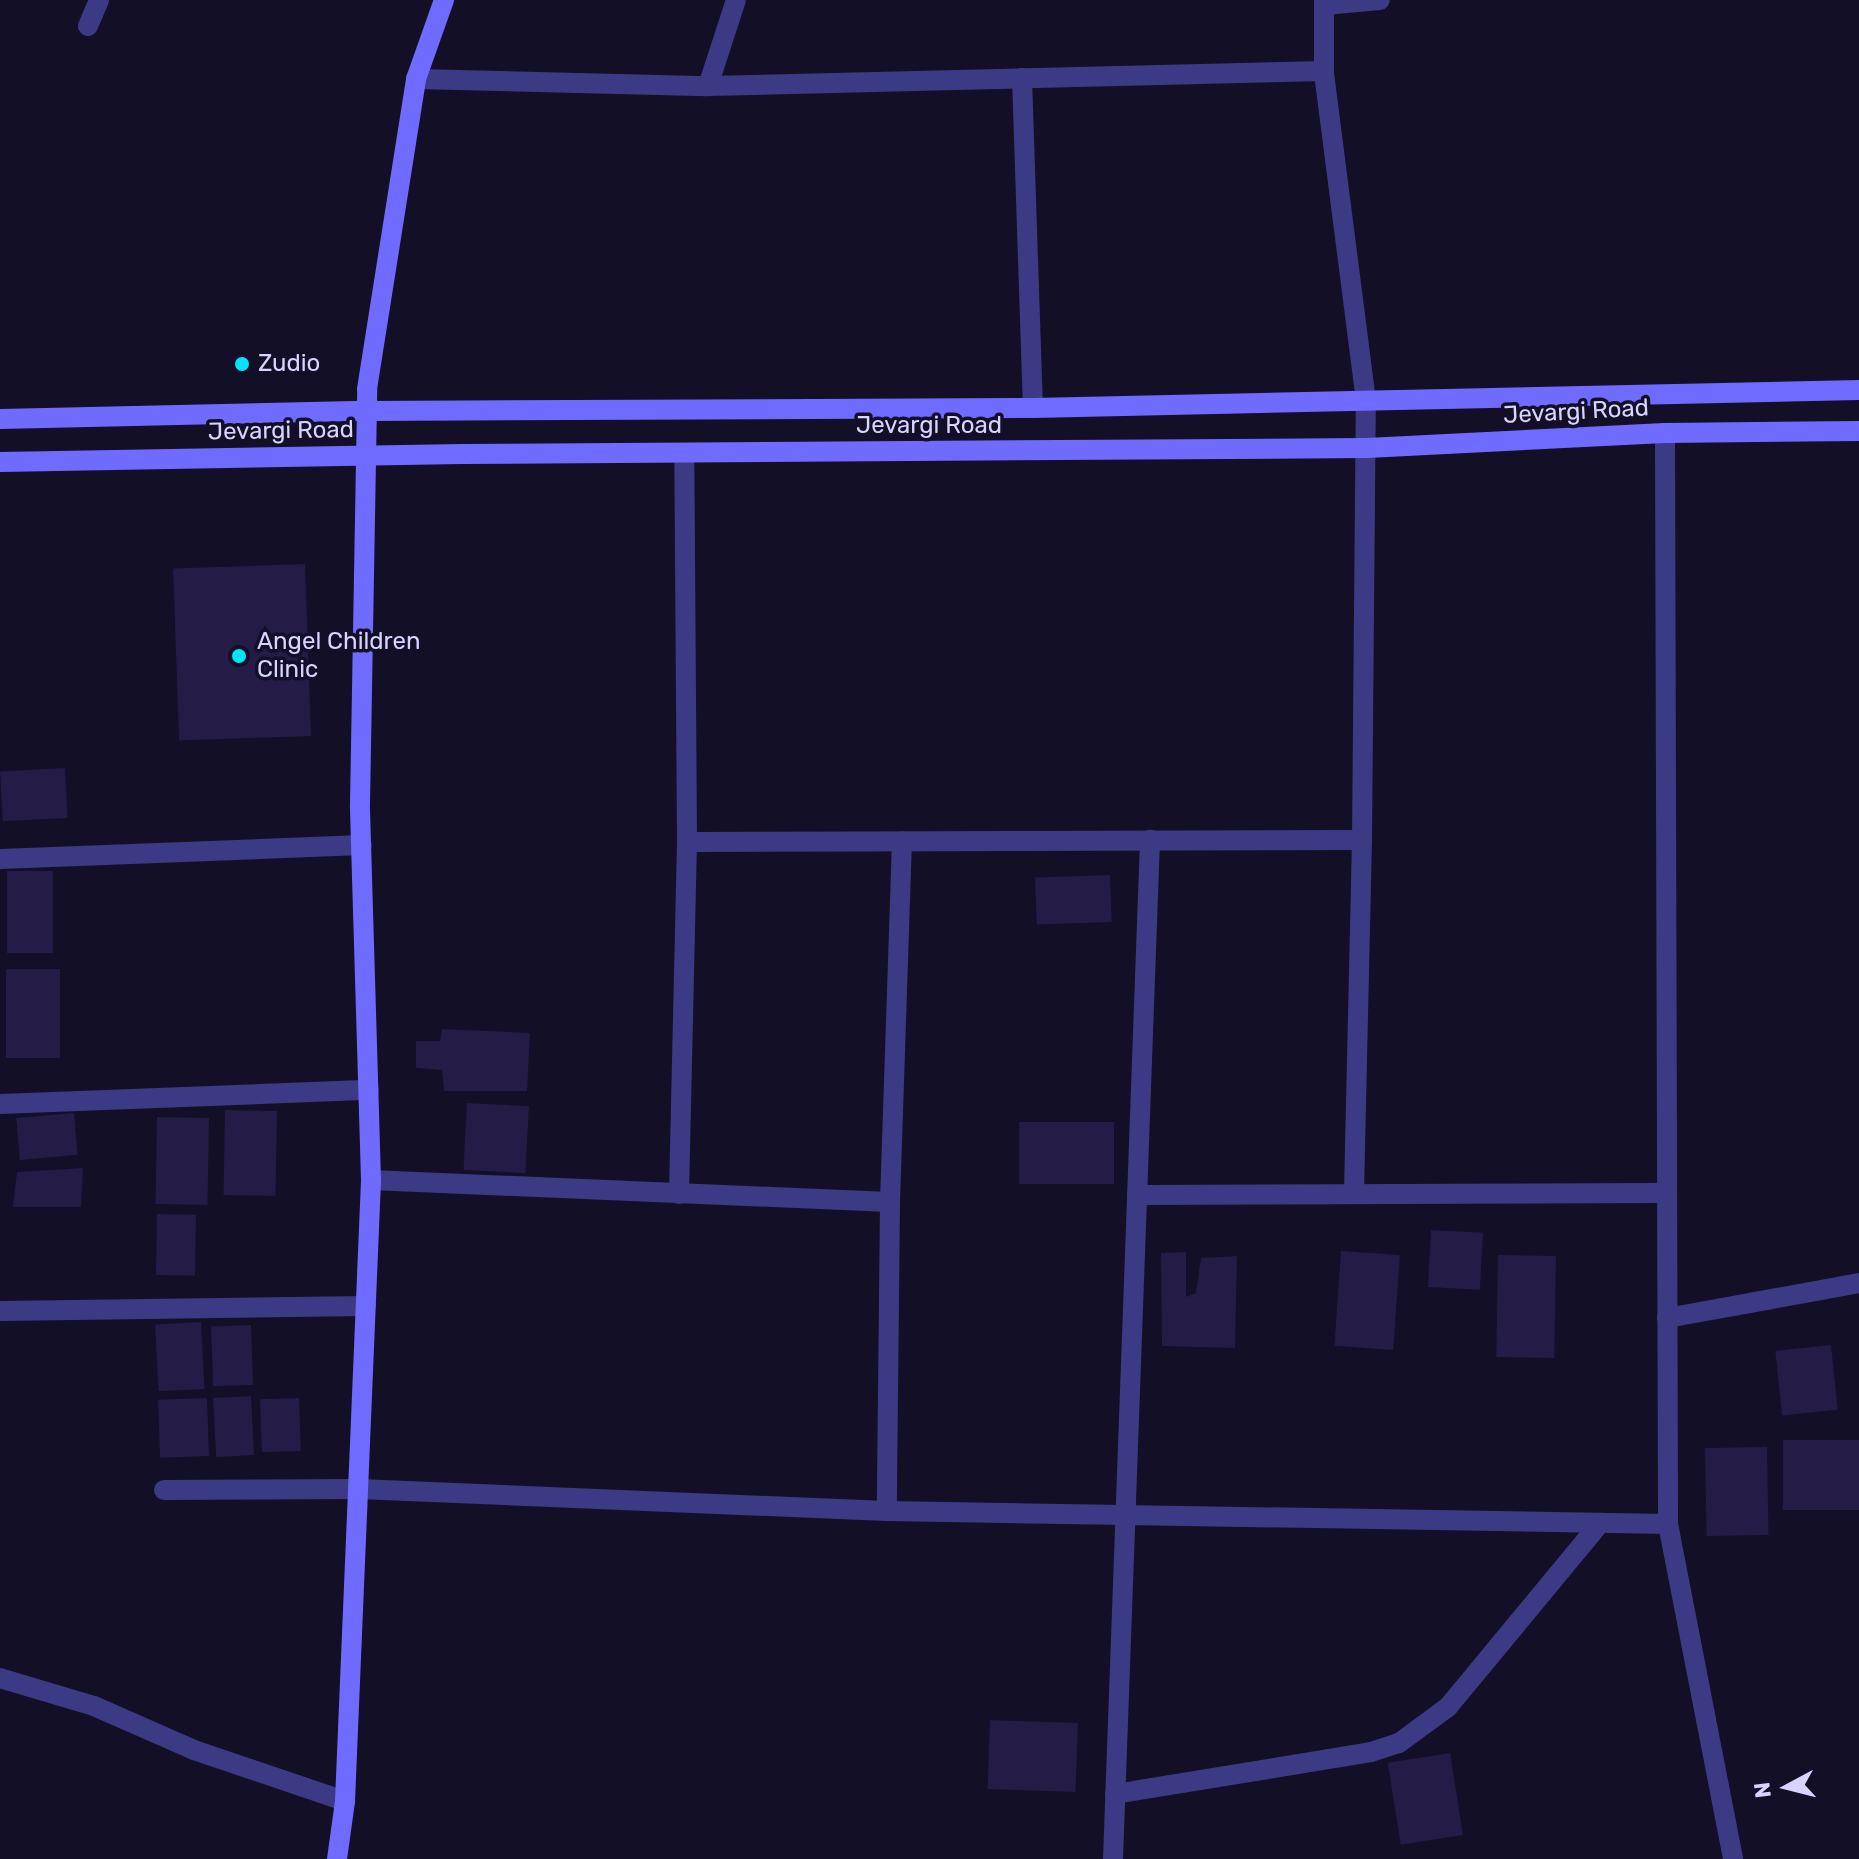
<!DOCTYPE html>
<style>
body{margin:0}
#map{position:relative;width:1859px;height:1859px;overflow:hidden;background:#130f26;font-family:Rubik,sans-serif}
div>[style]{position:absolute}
.building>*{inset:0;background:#241b47;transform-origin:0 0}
.street>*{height:20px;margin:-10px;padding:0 10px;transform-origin:10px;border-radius:10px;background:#3d3a85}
.secondary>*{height:20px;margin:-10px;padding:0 10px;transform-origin:10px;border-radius:10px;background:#6f6bff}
.dots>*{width:22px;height:22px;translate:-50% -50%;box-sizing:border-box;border:4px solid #130f26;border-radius:50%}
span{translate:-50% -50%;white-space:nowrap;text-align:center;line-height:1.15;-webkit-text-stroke:7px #130f26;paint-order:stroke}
.poi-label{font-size:24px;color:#d9d4ff}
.left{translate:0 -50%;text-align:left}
.street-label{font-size:24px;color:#d9d4ff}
.north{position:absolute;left:1747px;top:1747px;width:80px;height:80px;-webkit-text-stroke:6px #130f26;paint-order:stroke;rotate:263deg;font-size:22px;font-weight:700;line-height:32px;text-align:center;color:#d9d4ff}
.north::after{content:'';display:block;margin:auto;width:28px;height:36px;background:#d9d4ff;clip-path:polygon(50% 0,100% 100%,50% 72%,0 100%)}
</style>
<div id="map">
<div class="building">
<div style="left:305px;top:564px;width:172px;height:132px;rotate:88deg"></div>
<div style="left:65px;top:768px;width:50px;height:65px;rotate:87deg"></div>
<div style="left:53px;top:871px;width:82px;height:46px;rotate:90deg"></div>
<div style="left:1110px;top:875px;width:47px;height:75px;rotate:88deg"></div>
<div style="left:60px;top:969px;width:89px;height:54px;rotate:90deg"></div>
<div style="clip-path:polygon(442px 1029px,530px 1033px,527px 1091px,444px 1091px,442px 1070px,416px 1068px,416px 1041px,440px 1041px)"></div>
<div style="left:467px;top:1103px;width:62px;height:67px;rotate:3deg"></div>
<div style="left:277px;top:1111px;width:85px;height:52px;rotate:91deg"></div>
<div style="left:74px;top:1113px;width:42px;height:58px;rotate:85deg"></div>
<div style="left:157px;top:1117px;width:52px;height:87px;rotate:1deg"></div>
<div style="left:1114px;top:1122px;width:62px;height:95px;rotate:90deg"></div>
<div style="clip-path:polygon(83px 1168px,81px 1207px,13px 1207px,17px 1172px)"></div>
<div style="left:157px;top:1214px;width:39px;height:61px;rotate:1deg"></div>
<div style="left:1431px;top:1230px;width:52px;height:57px;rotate:3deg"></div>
<div style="left:1341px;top:1251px;width:59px;height:95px;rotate:4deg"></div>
<div style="clip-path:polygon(1186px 1252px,1186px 1297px,1196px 1293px,1201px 1258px,1237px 1256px,1235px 1348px,1162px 1346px,1161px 1253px)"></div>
<div style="left:1498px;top:1255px;width:58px;height:102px;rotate:1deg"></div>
<div style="left:201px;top:1322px;width:67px;height:46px;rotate:87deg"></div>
<div style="left:251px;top:1325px;width:60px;height:40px;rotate:88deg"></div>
<div style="left:1831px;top:1345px;width:65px;height:56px;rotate:84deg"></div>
<div style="left:251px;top:1396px;width:59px;height:38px;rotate:87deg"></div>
<div style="left:207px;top:1398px;width:58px;height:49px;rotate:88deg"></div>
<div style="left:299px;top:1398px;width:53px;height:39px;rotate:88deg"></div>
<div style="left:1859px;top:1440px;width:70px;height:76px;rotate:90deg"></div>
<div style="left:1767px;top:1447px;width:88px;height:62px;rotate:89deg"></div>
<div style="left:990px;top:1720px;width:88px;height:69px;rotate:2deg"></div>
<div style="left:1450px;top:1753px;width:83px;height:63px;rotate:81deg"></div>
</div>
<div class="street">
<div style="left:1324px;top:5px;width:56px;rotate:-5.1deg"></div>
<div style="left:88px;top:26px;width:28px;rotate:-67deg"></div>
<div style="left:1022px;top:78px;width:330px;rotate:88.1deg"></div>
<div style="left:416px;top:79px;width:292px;rotate:1.4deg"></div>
<div style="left:708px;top:86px;width:616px;rotate:-1.39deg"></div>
<div style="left:708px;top:86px;width:90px;rotate:-72deg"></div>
<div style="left:1665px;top:433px;width:1091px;rotate:89.84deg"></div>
<div style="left:1668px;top:1524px;width:341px;rotate:79deg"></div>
<div style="left:687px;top:842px;width:675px;rotate:-0.17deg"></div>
<div style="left:1362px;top:840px;width:439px;rotate:-89.5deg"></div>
<div style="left:1366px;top:401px;width:333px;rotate:-97.3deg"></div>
<div style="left:1324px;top:71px;width:71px;rotate:-90deg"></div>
<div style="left:0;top:859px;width:362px;rotate:-2.2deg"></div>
<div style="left:0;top:1104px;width:369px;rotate:-2.2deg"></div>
<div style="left:371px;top:1180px;width:519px;rotate:2.43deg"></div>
<div style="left:890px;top:1202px;width:309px;rotate:90.6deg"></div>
<div style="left:1354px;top:1192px;width:352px;rotate:-88.7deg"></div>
<div style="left:679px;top:1194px;width:352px;rotate:-88.7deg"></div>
<div style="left:687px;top:842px;width:388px;rotate:-90.4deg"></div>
<div style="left:1137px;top:1195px;width:528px;rotate:-0.22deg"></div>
<div style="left:890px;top:1202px;width:361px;rotate:-88.1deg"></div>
<div style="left:0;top:1311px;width:366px;rotate:-0.8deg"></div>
<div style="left:1667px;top:1318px;width:195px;rotate:-10.3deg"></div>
<div style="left:164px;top:1490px;width:195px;rotate:-0.3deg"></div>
<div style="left:359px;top:1489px;width:528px;rotate:2.39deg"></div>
<div style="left:887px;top:1511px;width:781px;rotate:0.95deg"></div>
<div style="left:0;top:1678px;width:98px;rotate:16.6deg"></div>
<div style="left:94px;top:1706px;width:109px;rotate:23.7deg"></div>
<div style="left:194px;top:1750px;width:159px;rotate:18.7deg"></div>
<div style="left:1115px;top:1794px;width:259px;rotate:-9.3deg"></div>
<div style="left:1371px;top:1752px;width:29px;rotate:-18deg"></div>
<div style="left:1399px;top:1743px;width:61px;rotate:-36.3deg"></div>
<div style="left:1448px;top:1707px;width:239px;rotate:-50.4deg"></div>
<div style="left:1113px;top:1859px;width:1020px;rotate:-87.92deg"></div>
</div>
<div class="secondary">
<div style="left:0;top:419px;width:366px;rotate:-1.3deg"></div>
<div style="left:366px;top:411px;width:667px;rotate:-0.26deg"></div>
<div style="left:1033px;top:408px;width:826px;rotate:-1.25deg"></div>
<div style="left:0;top:462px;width:462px;rotate:-1deg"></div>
<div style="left:462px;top:454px;width:905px;rotate:-0.38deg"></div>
<div style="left:1367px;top:448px;width:298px;rotate:-2.9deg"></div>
<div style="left:1665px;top:433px;width:194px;rotate:-0.6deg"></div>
<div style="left:337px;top:1859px;width:59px;rotate:-82.1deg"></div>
<div style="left:345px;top:1801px;width:622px;rotate:-87.6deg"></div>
<div style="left:371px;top:1180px;width:376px;rotate:-91.7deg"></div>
<div style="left:360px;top:804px;width:415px;rotate:-89deg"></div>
<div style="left:367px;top:389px;width:314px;rotate:-81deg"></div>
<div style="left:416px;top:79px;width:84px;rotate:-70.5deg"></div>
</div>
<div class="dots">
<div style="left:242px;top:364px;background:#00e5ff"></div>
<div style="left:239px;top:656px;background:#00e5ff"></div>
</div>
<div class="poi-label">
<span class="left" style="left:258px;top:364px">Zudio</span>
<span class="left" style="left:257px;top:656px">Angel Children<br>Clinic</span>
</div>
<div class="street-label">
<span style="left:1576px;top:412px;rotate:-3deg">Jevargi Road</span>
<span style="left:929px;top:426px">Jevargi Road</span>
<span style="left:281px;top:431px;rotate:-1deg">Jevargi Road</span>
</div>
<div class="north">N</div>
</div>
